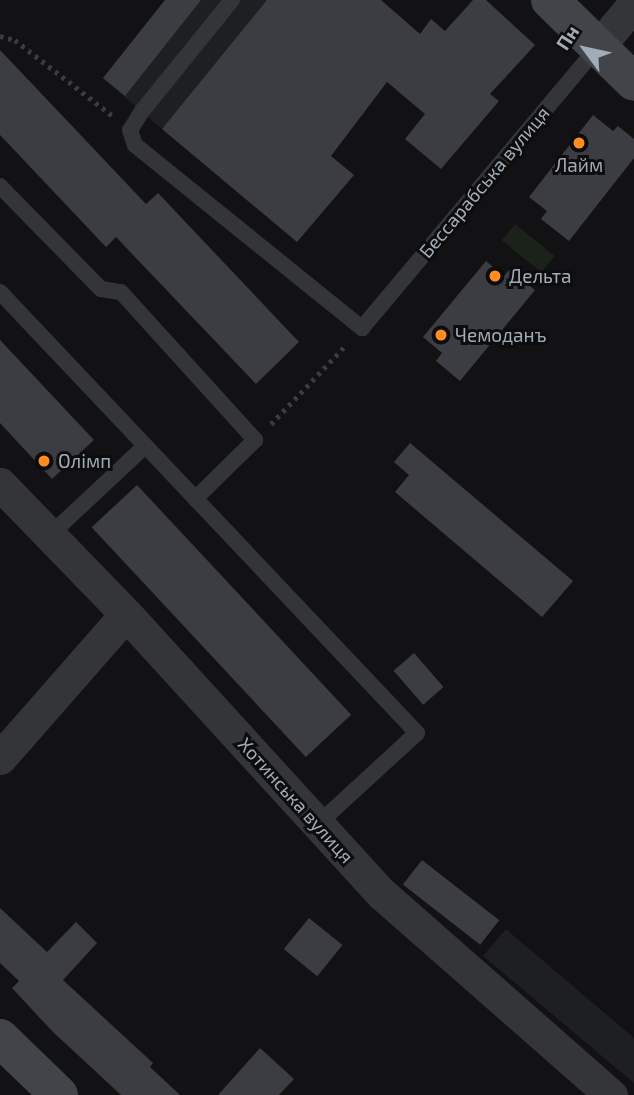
<!DOCTYPE html>
<meta charset="utf-8">
<style>
body{margin:0}
#map{position:relative;width:634px;height:1095px;overflow:hidden;background:#121214;font-family:"Exo 2",sans-serif}
div>[style]{position:absolute}
.built>*{inset:0;background:#1e1f21}
.green>*{inset:0;background:#1a221a;transform-origin:0 0}
.building>*{inset:0;background:#3c3d42;transform-origin:0 0}
.path>*{height:4.5px;margin-top:-2.25px;transform-origin:0;background:repeating-linear-gradient(90deg,#393c40 0 3.5px,transparent 0 8.5px)}
.lane>*{height:16px;margin:-8px;padding:0 8px;transform-origin:8px;border-radius:8px;background:#333539}
.street>*{height:33px;margin:-16.5px;padding:0 16.5px;transform-origin:16.5px;border-radius:16.5px;background:#333539}
.secondary>*{height:38px;margin:-19px;padding:0 19px;transform-origin:19px;border-radius:19px;background:#414449}
.dots>*{width:19px;height:19px;translate:-50% -50%;box-sizing:border-box;border:4px solid #0d0d0f;border-radius:50%}
span{translate:-50% -50%;white-space:nowrap;text-align:center;line-height:1.15;-webkit-text-stroke:6px #0d0d0f;paint-order:stroke}
.poi-label{font-size:19px;color:#a2acb6}
.left{translate:0 -50%;text-align:left}
.street-label{font-size:19px;color:#a2acb6}
.north{position:absolute;left:550px;top:14px;width:70px;height:70px;-webkit-text-stroke:5px #0d0d0f;paint-order:stroke;rotate:303deg;font-size:19px;font-weight:700;line-height:28px;text-align:center;color:#a2acb6}
.north::after{content:'';display:block;margin:auto;width:24px;height:32px;background:#a2acb6;clip-path:polygon(50% 0,100% 100%,50% 72%,0 100%)}
</style>
<div id="map">
<div class="built">
<div style="clip-path:polygon(165px 0,332px 0,162px 129px,103px 78px)"></div>
<div style="clip-path:polygon(506px 929px,634px 1038px,634px 1083px,483px 956px)"></div>
</div>
<div class="green">
<div style="left:515px;top:224px;width:51px;height:21px;rotate:39deg"></div>
</div>
<div class="building">
<div style="clip-path:polygon(165px 0,201px 0,125px 96px,103px 78px)"></div>
<div style="clip-path:polygon(267px 0,381px 0,420px 34px,431px 19px,445px 31px,473px 0,486px 0,535px 45px,490px 94px,499px 101px,441px 169px,405px 139px,425px 114px,387px 82px,331px 156px,354px 175px,297px 242px,162px 129px)"></div>
<div style="clip-path:polygon(0 50px,146px 204px,158px 193px,299px 342px,256px 384px,116px 237px,106px 247px,0 135px)"></div>
<div style="clip-path:polygon(593px 115px,613px 131px,618px 126px,634px 139px,634px 158px,569px 241px,541px 219px,547px 211px,529px 197px)"></div>
<div style="clip-path:polygon(486px 261px,504px 276px,509px 270px,535px 290px,460px 381px,436px 361px,442px 353px,423px 337px)"></div>
<div style="clip-path:polygon(0 340px,94px 440px,52px 479px,0 423px)"></div>
<div style="clip-path:polygon(410px 443px,573px 581px,542px 617px,395px 492px,409px 475px,394px 462px)"></div>
<div style="left:137px;top:485px;width:314px;height:62px;rotate:47deg"></div>
<div style="left:414px;top:653px;width:45px;height:27px;rotate:49deg"></div>
<div style="left:422px;top:860px;width:98px;height:31px;rotate:38deg"></div>
<div style="clip-path:polygon(0 908px,47px 952px,76px 922px,97px 943px,63px 980px,153px 1063px,150px 1067px,180px 1095px,121px 1095px,53px 1032px,12px 988px,19px 981px,0 963px)"></div>
<div style="left:309px;top:918px;width:43px;height:40px;rotate:39deg"></div>
<div style="clip-path:polygon(260px 1048px,294px 1079px,279px 1095px,218px 1095px)"></div>
</div>
<div class="path">
<div style="left:0;top:36px;width:16px;rotate:15deg"></div>
<div style="left:15px;top:40px;width:124px;rotate:37.8deg"></div>
<div style="left:271px;top:424px;width:110px;rotate:-46.5deg"></div>
</div>
<div class="lane">
<div style="left:232px;top:0;width:143px;rotate:129deg"></div>
<div style="left:142px;top:111px;width:22px;rotate:122deg"></div>
<div style="left:130px;top:130px;width:16px;rotate:72deg"></div>
<div style="left:135px;top:145px;width:292px;rotate:38.9deg"></div>
<div style="left:362px;top:328px;width:367px;rotate:-50deg"></div>
<div style="left:0;top:186px;width:144px;rotate:45.6deg"></div>
<div style="left:101px;top:289px;width:20px;rotate:9deg"></div>
<div style="left:121px;top:292px;width:200px;rotate:47.8deg"></div>
<div style="left:255px;top:440px;width:84px;rotate:135.5deg"></div>
<div style="left:0;top:292px;width:607px;rotate:46.6deg"></div>
<div style="left:417px;top:733px;width:134px;rotate:137.4deg"></div>
<div style="left:50px;top:535px;width:130px;rotate:-43.1deg"></div>
</div>
<div class="street">
<div style="left:598px;top:47px;width:56px;rotate:-50.1deg"></div>
<div style="left:0;top:484px;width:181px;rotate:45.9deg"></div>
<div style="left:126px;top:614px;width:379px;rotate:47.6deg"></div>
<div style="left:382px;top:894px;width:305px;rotate:41.3deg"></div>
<div style="left:0;top:758px;width:191px;rotate:-48.8deg"></div>
</div>
<div class="secondary">
<div style="left:550px;top:0;width:117px;rotate:44.3deg"></div>
<div style="left:0;top:1038px;width:82px;rotate:44deg"></div>
</div>
<div class="dots">
<div style="left:579px;top:143px;background:#ff8e1f"></div>
<div style="left:495px;top:276px;background:#ff8e1f"></div>
<div style="left:441px;top:335px;background:#ff8e1f"></div>
<div style="left:44px;top:461px;background:#ff8e1f"></div>
</div>
<div class="poi-label">
<span style="left:579px;top:165px">Лайм</span>
<span class="left" style="left:509px;top:276px">Дельта</span>
<span class="left" style="left:455px;top:335px">Чемоданъ</span>
<span class="left" style="left:58px;top:461px">Олімп</span>
</div>
<div class="street-label">
<span style="left:484px;top:182px;rotate:-50deg">Бессарабська вулиця</span>
<span style="left:296px;top:800px;rotate:48deg">Хотинська вулиця</span>
</div>
<div class="north">Пн</div>
</div>
